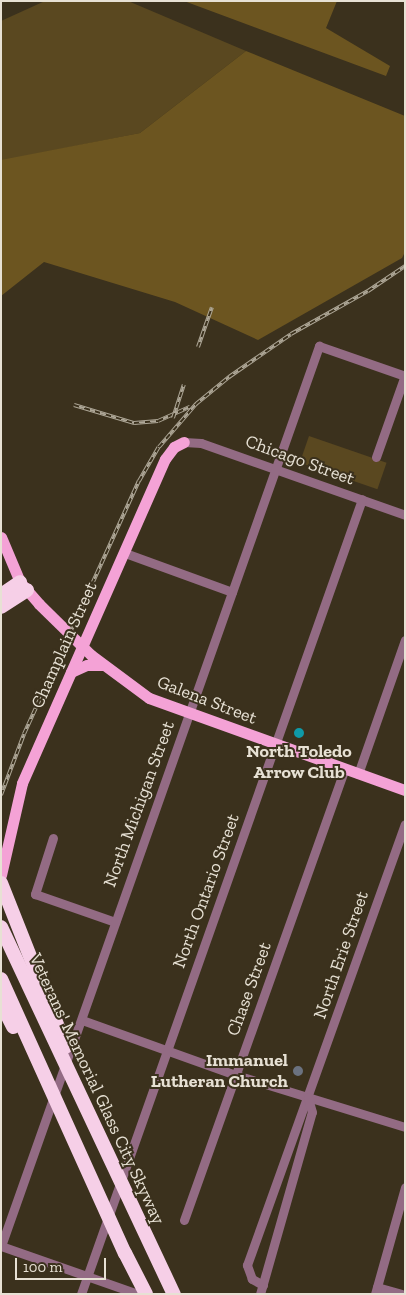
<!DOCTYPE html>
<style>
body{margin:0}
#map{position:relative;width:406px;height:1295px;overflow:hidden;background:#3b311d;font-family:"Zilla Slab",serif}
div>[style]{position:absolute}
.green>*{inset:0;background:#5a4820;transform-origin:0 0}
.forest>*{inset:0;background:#6c5520}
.minor>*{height:9px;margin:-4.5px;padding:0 4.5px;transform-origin:4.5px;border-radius:4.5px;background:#936b84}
.major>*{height:11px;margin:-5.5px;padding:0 5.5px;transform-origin:5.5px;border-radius:5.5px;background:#f4a2d6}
.highway>*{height:14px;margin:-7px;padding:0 7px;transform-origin:7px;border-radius:7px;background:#f6cfe7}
.rail>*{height:4px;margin-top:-2px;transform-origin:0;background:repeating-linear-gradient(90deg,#3b311d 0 5.5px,#aea797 0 11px);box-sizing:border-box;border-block:1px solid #aea797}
.highway-bridge>*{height:14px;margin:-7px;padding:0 7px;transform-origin:7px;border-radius:7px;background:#f6cfe7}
.dots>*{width:14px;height:14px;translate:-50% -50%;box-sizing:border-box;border:2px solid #3b311d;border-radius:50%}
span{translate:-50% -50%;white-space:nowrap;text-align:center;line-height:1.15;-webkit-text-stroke:4px #3b311d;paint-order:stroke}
.street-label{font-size:18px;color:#e7e1d4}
.poi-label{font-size:18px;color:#e7e1d4;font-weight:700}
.right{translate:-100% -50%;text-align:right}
.frame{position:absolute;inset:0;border:2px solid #e7e1d4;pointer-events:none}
.scale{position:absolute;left:15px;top:1258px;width:91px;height:22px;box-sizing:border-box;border:2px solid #e7e1d4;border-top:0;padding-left:6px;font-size:15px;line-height:18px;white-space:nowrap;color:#e7e1d4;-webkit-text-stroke:4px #3b311d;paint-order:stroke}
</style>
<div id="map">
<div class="green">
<div style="clip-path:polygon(45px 1px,128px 1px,246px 51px,140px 133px,1px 161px,1px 21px)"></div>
<div style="left:309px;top:436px;width:82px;height:28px;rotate:19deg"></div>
</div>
<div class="forest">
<div style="clip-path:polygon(184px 1px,337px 1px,326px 28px,390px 66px,386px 76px)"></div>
<div style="clip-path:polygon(246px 51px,405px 116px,405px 252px,402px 258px,258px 340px,175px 302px,44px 262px,1px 296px,1px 160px,140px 133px)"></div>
</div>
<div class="minor">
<div style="left:184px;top:442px;width:17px;rotate:3deg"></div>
<div style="left:201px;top:443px;width:216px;rotate:19.4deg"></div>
<div style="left:376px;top:457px;width:87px;rotate:-70.5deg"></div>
<div style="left:125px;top:553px;width:114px;rotate:20deg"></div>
<div style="left:358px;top:774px;width:142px;rotate:-70.7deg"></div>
<div style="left:53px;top:838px;width:59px;rotate:107.8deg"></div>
<div style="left:35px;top:894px;width:85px;rotate:19.3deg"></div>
<div style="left:82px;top:1020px;width:164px;rotate:19.7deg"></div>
<div style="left:236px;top:1075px;width:177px;rotate:17.1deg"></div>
<div style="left:184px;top:1220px;width:479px;rotate:-70.4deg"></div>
<div style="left:1px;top:1246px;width:955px;rotate:-70.54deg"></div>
<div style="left:319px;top:346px;width:91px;rotate:19.2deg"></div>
<div style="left:1px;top:1246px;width:145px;rotate:19.3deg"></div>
<div style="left:263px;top:1285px;width:13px;rotate:-151deg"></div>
<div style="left:252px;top:1279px;width:15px;rotate:-110deg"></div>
<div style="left:247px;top:1265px;width:468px;rotate:-70.3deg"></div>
<div style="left:377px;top:1287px;width:25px;rotate:16deg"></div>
<div style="left:81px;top:1294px;width:843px;rotate:-70.53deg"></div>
<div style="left:260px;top:1294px;width:189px;rotate:-74.1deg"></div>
<div style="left:312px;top:1112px;width:15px;rotate:-106deg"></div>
<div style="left:375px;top:1294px;width:111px;rotate:-74.3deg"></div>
</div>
<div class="major">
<div style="left:1px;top:537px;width:49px;rotate:67.1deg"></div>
<div style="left:20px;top:582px;width:29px;rotate:49deg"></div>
<div style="left:39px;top:604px;width:73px;rotate:44.4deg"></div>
<div style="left:91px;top:655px;width:72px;rotate:36.6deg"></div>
<div style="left:149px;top:698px;width:272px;rotate:19.8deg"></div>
<div style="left:71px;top:672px;width:17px;rotate:-24deg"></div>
<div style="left:87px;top:665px;width:16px"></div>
<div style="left:1px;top:875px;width:94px;rotate:-77.1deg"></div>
<div style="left:22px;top:783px;width:354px;rotate:-66.2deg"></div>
<div style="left:165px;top:459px;width:15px;rotate:-53deg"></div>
<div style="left:174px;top:447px;width:11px;rotate:-27deg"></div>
</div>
<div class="highway">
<div style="left:1px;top:595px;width:23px;rotate:-34deg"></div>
<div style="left:1px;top:607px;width:31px;rotate:-33deg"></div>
<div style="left:125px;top:1253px;width:46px;rotate:62.9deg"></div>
</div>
<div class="rail">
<div style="left:198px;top:347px;width:42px;rotate:-70.7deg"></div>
<div style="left:74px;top:405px;width:63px;rotate:16.7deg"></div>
<div style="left:134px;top:423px;width:24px;rotate:-5deg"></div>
<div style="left:158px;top:421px;width:35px;rotate:-24deg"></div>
<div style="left:173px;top:418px;width:35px;rotate:-72deg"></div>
<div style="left:1px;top:795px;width:65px;rotate:-69.3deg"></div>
<div style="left:24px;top:734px;width:278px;rotate:-65.6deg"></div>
<div style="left:139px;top:481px;width:39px;rotate:-60deg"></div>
<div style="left:159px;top:447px;width:57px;rotate:-49.3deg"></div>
<div style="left:196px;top:404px;width:43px;rotate:-39.3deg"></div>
<div style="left:229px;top:377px;width:75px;rotate:-34.7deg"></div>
<div style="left:291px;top:334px;width:88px;rotate:-29.2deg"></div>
<div style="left:368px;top:291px;width:45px;rotate:-34deg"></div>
</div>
<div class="highway-bridge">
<div style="left:1px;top:883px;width:176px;rotate:68.4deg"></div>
<div style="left:1px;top:927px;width:406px;rotate:64.8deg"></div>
<div style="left:1px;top:979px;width:301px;rotate:65.7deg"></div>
<div style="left:1px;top:1003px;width:27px;rotate:63deg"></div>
</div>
<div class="dots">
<div style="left:299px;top:733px;background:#0f9aa8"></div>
<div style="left:298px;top:1071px;background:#6b7280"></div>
</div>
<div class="street-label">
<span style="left:300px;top:460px;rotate:20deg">Chicago Street</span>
<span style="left:64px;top:645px;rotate:-66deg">Champlain Street</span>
<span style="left:207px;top:700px;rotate:21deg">Galena Street</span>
<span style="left:139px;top:804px;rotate:-70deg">North Michigan Street</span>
<span style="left:206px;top:891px;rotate:-70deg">North Ontario Street</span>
<span style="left:341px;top:955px;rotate:-71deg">North Erie Street</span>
<span style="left:249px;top:989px;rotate:-70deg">Chase Street</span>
<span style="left:97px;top:1089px;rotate:65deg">Veterans' Memorial Glass City Skyway</span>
</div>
<div class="poi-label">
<span style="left:299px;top:762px">North Toledo<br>Arrow Club</span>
<span class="right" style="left:288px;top:1071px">Immanuel<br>Lutheran Church</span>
</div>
<div class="frame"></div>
<div class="scale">100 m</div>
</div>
